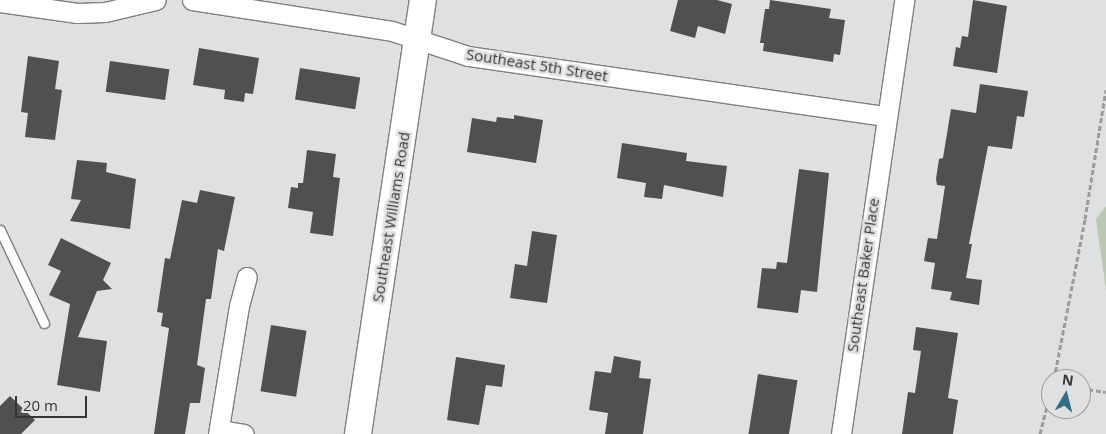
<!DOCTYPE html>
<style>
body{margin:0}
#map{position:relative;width:1106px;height:434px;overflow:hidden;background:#dfe0e2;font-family:"Open Sans",sans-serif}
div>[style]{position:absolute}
.green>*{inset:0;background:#bcc7b4}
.building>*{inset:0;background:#52504f;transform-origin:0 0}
.path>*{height:3px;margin-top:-1.5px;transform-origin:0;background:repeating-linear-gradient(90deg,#9b9b9d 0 5px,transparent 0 7.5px)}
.roads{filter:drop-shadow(1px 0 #7e7f81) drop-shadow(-1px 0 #7e7f81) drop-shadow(0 1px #7e7f81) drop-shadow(0 -1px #7e7f81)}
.lane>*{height:9px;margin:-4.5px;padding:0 4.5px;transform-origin:4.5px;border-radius:4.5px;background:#fff}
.street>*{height:19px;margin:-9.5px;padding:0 9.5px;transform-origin:9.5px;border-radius:9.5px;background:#fff}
.secondary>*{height:26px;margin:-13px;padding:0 13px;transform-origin:13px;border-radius:13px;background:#fff}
span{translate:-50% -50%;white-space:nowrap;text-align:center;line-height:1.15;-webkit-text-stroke:5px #dfe0e2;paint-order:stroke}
.street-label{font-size:15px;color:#353536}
.north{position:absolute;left:1041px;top:369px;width:50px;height:50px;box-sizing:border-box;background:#dfe0e2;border:1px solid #9b9c9d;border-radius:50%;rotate:8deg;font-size:14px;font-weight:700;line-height:20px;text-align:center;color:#353536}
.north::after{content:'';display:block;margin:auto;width:18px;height:22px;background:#336d86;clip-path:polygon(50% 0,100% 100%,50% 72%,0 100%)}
.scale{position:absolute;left:15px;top:396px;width:72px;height:22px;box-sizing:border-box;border:2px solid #353536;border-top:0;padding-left:6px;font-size:15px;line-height:18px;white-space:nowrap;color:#353536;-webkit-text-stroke:4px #dfe0e2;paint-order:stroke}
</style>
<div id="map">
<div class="green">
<div style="clip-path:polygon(1106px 206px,1106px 290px,1096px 219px)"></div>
</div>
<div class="building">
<div style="clip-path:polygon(678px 0,717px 0,732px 4px,725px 34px,698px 26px,695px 38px,670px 31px)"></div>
<div style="clip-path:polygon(770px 0,831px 9px,829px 18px,845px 20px,840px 55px,834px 54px,833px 62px,763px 51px,764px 43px,760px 43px,765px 9px,769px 9px)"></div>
<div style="clip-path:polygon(973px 0,1007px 6px,997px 73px,953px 66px,956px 47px,960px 48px,962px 36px,968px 37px)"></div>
<div style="clip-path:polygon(199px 48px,259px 58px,253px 94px,245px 93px,244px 102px,224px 99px,225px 90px,193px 85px)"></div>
<div style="clip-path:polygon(28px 56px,59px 61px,55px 89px,62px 90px,55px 140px,25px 137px,28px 113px,21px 112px)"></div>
<div style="left:110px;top:61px;width:60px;height:31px;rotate:8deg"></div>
<div style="left:300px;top:68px;width:61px;height:32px;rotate:9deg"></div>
<div style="clip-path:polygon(980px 84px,1028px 91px,1024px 117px,1017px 116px,1012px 149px,988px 146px,969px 244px,972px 244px,966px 278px,982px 280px,979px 305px,950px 300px,952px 292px,931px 289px,935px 263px,924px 261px,928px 238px,937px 239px,945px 186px,937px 185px,936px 179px,939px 159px,943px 158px,951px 109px,976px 113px)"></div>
<div style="clip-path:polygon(514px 115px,543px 120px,536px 163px,467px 152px,472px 118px,496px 122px,497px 117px,514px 119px)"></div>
<div style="clip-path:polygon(622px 143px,687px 153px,686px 161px,727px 166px,723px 197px,664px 185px,662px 199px,644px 197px,646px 183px,617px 178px)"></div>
<div style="clip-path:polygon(307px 150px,336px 154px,333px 177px,340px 178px,333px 236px,310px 233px,313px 212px,288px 208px,291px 187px,298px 188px,298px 183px,303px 183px)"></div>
<div style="clip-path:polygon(77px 160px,107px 163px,106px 172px,136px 179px,130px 229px,70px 221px,81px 200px,71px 199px)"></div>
<div style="clip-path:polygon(799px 169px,829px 173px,817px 292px,801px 290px,798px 313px,757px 308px,762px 268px,776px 269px,777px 262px,787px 263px)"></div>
<div style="clip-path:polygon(200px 190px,235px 197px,224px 251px,218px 249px,211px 299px,206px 299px,197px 365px,205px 368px,200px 403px,190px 403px,185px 434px,154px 434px,169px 328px,161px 326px,163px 313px,157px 312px,165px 258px,170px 259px,182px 200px,197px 203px)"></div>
<div style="clip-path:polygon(532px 231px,557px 235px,547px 303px,510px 298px,515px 264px,527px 266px)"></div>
<div style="clip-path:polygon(61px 238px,111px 263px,103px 280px,112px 289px,97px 291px,78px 337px,107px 341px,100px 392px,57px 385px,70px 304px,49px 295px,61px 271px,48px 265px)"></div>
<div style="left:271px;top:325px;width:36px;height:67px;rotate:9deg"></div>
<div style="clip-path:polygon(916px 327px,958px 333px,948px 398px,958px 400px,953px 434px,902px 434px,908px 392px,915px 393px,921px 351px,913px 350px)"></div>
<div style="clip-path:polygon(614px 356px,641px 361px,639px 378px,651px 379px,643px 434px,605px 434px,608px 413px,589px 410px,595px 371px,611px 373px)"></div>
<div style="clip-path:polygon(456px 357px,505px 365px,502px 387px,486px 385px,479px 425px,447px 420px)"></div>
<div style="left:758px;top:374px;width:40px;height:61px;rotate:9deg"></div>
<div style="clip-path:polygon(10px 396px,35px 420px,21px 434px,0 434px,0 406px)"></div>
</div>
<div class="path">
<div style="left:1054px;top:379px;width:163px;rotate:-79deg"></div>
<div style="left:1085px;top:219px;width:131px;rotate:-80.8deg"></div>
<div style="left:1081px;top:388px;width:25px;rotate:9deg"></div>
<div style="left:1040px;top:434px;width:45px;rotate:-76deg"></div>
</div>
<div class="roads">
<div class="lane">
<div style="left:0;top:230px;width:103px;rotate:64.7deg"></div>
</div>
<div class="street">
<div style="left:192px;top:0;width:202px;rotate:8.8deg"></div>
<div style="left:392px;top:31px;width:80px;rotate:18.2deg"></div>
<div style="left:468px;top:56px;width:421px;rotate:8.2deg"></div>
<div style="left:0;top:2px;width:78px;rotate:8.1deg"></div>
<div style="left:77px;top:13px;width:28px;rotate:-2deg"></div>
<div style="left:105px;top:12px;width:52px;rotate:-13.2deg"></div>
<div style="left:219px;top:430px;width:25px;rotate:9deg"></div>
<div style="left:218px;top:434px;width:130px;rotate:-80.7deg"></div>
<div style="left:239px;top:306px;width:30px;rotate:-75deg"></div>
<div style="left:841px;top:434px;width:439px;rotate:-81.7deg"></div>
</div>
<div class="secondary">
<div style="left:358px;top:434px;width:439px;rotate:-81.5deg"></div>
</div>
</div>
<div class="street-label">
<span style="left:537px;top:65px;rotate:9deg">Southeast 5th Street</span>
<span style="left:391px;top:217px;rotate:-81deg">Southeast Williams Road</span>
<span style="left:863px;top:275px;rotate:-82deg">Southeast Baker Place</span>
</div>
<div class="north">N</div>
<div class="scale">20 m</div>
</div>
